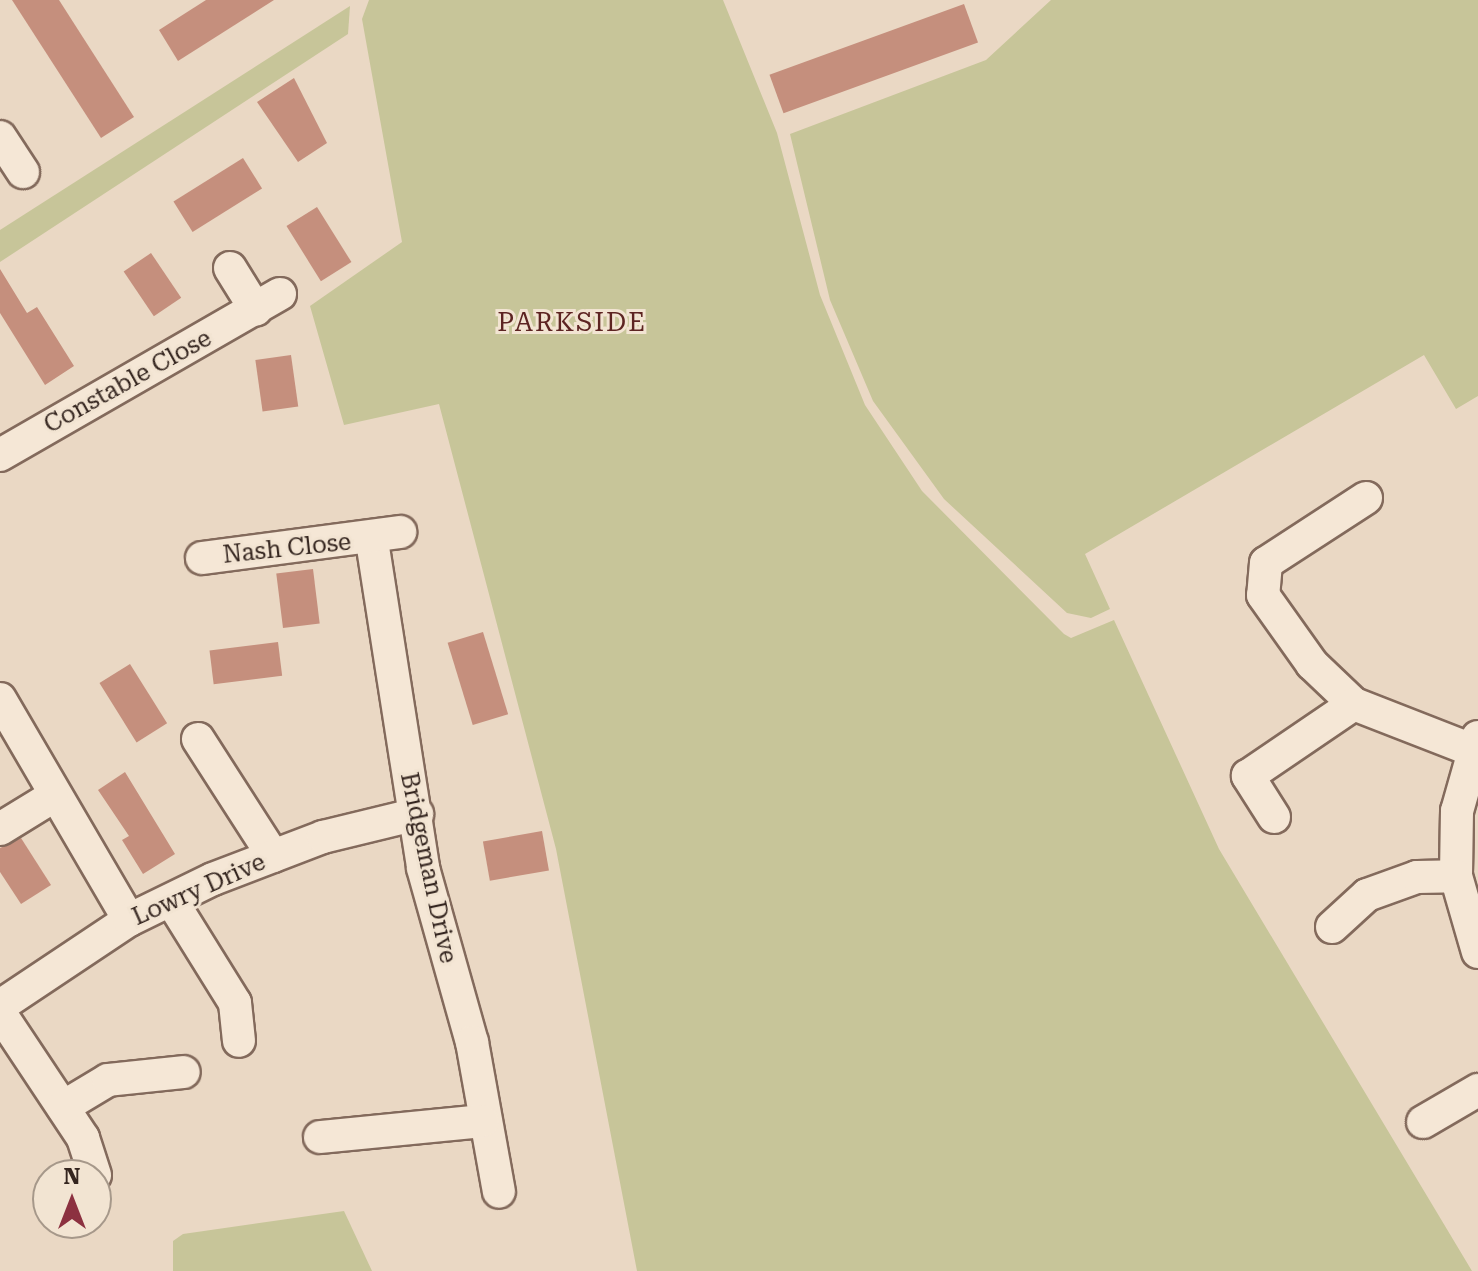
<!DOCTYPE html>
<style>
body{margin:0}
#map{position:relative;width:1478px;height:1271px;overflow:hidden;background:#ead8c4;font-family:"Roboto Serif",serif}
div>[style]{position:absolute}
.green>*{inset:0;background:#c7c599}
.building>*{inset:0;background:#c58f7d;transform-origin:0 0}
.roads{filter:drop-shadow(2px 0 #836a5c) drop-shadow(-2px 0 #836a5c) drop-shadow(0 2px #836a5c) drop-shadow(0 -2px #836a5c)}
.minor>*{height:32px;margin:-16px;padding:0 16px;transform-origin:16px;border-radius:16px;background:#f5e7d6}
span{translate:-50% -50%;white-space:nowrap;text-align:center;line-height:1.15;-webkit-text-stroke:6px #f2e4d2;paint-order:stroke}
.street-label{font-size:24px;color:#34251f}
.neighbourhood-label{font-size:26px;color:#5d2422;letter-spacing:2px}
.north{position:absolute;left:32px;top:1159px;width:80px;height:80px;box-sizing:border-box;background:#f2e4d2;border:2px solid #a6988a;border-radius:50%;rotate:0deg;font-size:22px;font-weight:700;line-height:32px;text-align:center;color:#34251f}
.north::after{content:'';display:block;margin:auto;width:28px;height:36px;background:#8c3140;clip-path:polygon(50% 0,100% 100%,50% 72%,0 100%)}
</style>
<div id="map">
<div class="green">
<div style="clip-path:polygon(369px 0,723px 0,777px 133px,820px 295px,865px 405px,922px 491px,1064px 634px,1071px 638px,1114px 620px,1219px 849px,1472px 1271px,637px 1271px,556px 849px,439px 404px,344px 425px,310px 306px,402px 242px,362px 19px)"></div>
<div style="clip-path:polygon(1051px 0,1478px 0,1478px 396px,1456px 409px,1424px 355px,1085px 554px,1110px 609px,1091px 618px,1067px 613px,944px 499px,873px 401px,830px 300px,790px 134px,986px 60px)"></div>
<div style="clip-path:polygon(350px 6px,348px 34px,0 262px,0 230px)"></div>
<div style="clip-path:polygon(344px 1211px,372px 1271px,173px 1271px,173px 1241px,183px 1234px)"></div>
</div>
<div class="building">
<div style="clip-path:polygon(12px 0,59px 0,134px 117px,101px 138px)"></div>
<div style="clip-path:polygon(206px 0,274px 0,178px 61px,159px 30px)"></div>
<div style="left:964px;top:4px;width:41px;height:207px;rotate:70deg"></div>
<div style="clip-path:polygon(294px 78px,327px 143px,298px 162px,257px 102px)"></div>
<div style="left:243px;top:158px;width:36px;height:82px;rotate:58deg"></div>
<div style="left:317px;top:207px;width:65px;height:36px;rotate:58deg"></div>
<div style="left:151px;top:253px;width:54px;height:33px;rotate:56deg"></div>
<div style="clip-path:polygon(0 269px,27px 313px,37px 307px,74px 366px,45px 385px,0 313px)"></div>
<div style="left:291px;top:355px;width:52px;height:36px;rotate:82deg"></div>
<div style="left:313px;top:569px;width:55px;height:37px;rotate:83deg"></div>
<div style="left:483px;top:632px;width:86px;height:37px;rotate:73deg"></div>
<div style="left:278px;top:642px;width:34px;height:69px;rotate:83deg"></div>
<div style="left:130px;top:664px;width:70px;height:36px;rotate:58deg"></div>
<div style="clip-path:polygon(125px 772px,175px 854px,143px 874px,122px 840px,129px 836px,98px 790px)"></div>
<div style="left:542px;top:831px;width:40px;height:60px;rotate:80deg"></div>
<div style="clip-path:polygon(21px 838px,51px 885px,21px 904px,0 872px,0 848px)"></div>
</div>
<div class="roads">
<div class="minor">
<div style="left:0;top:137px;width:42px;rotate:56.7deg"></div>
<div style="left:230px;top:268px;width:49px;rotate:58.2deg"></div>
<div style="left:0;top:455px;width:323px;rotate:-29.9deg"></div>
<div style="left:1366px;top:498px;width:119px;rotate:147deg"></div>
<div style="left:1266px;top:563px;width:32px;rotate:95deg"></div>
<div style="left:1263px;top:595px;width:85px;rotate:54.6deg"></div>
<div style="left:1312px;top:664px;width:58px;rotate:43.6deg"></div>
<div style="left:1354px;top:704px;width:127px;rotate:21.3deg"></div>
<div style="left:372px;top:541px;width:331px;rotate:81.1deg"></div>
<div style="left:423px;top:868px;width:181px;rotate:74.3deg"></div>
<div style="left:472px;top:1042px;width:152px;rotate:79.8deg"></div>
<div style="left:202px;top:558px;width:200px;rotate:-7.5deg"></div>
<div style="left:0;top:699px;width:256px;rotate:59.7deg"></div>
<div style="left:1478px;top:737px;width:77px;rotate:105.8deg"></div>
<div style="left:1457px;top:811px;width:65px;rotate:90.9deg"></div>
<div style="left:1456px;top:876px;width:79px;rotate:73.9deg"></div>
<div style="left:198px;top:739px;width:139px;rotate:57.3deg"></div>
<div style="left:1274px;top:817px;width:49px;rotate:-122.4deg"></div>
<div style="left:1248px;top:776px;width:128px;rotate:-34.2deg"></div>
<div style="left:0;top:829px;width:61px;rotate:-31.6deg"></div>
<div style="left:171px;top:900px;width:121px;rotate:58.1deg"></div>
<div style="left:235px;top:1003px;width:38px;rotate:84deg"></div>
<div style="left:1332px;top:927px;width:47px;rotate:-42.4deg"></div>
<div style="left:1367px;top:895px;width:53px;rotate:-19.8deg"></div>
<div style="left:1417px;top:877px;width:39px;rotate:-1deg"></div>
<div style="left:0;top:1006px;width:155px;rotate:-33.7deg"></div>
<div style="left:129px;top:920px;width:93px;rotate:-26deg"></div>
<div style="left:213px;top:879px;width:118px;rotate:-20.9deg"></div>
<div style="left:323px;top:837px;width:97px;rotate:-13.7deg"></div>
<div style="left:0;top:1013px;width:150px;rotate:56.4deg"></div>
<div style="left:83px;top:1138px;width:39px;rotate:72deg"></div>
<div style="left:63px;top:1107px;width:52px;rotate:-31deg"></div>
<div style="left:108px;top:1080px;width:76px;rotate:-6deg"></div>
<div style="left:1423px;top:1122px;width:64px;rotate:-30.2deg"></div>
<div style="left:320px;top:1137px;width:163px;rotate:-5.6deg"></div>
</div>
</div>
<div class="street-label">
<span style="left:128px;top:382px;rotate:-29deg">Constable Close</span>
<span style="left:287px;top:549px;rotate:-6deg">Nash Close</span>
<span style="left:428px;top:868px;rotate:78deg">Bridgeman Drive</span>
<span style="left:199px;top:890px;rotate:-24deg">Lowry Drive</span>
</div>
<div class="neighbourhood-label">
<span style="left:572px;top:323px">PARKSIDE</span>
</div>
<div class="north">N</div>
</div>
